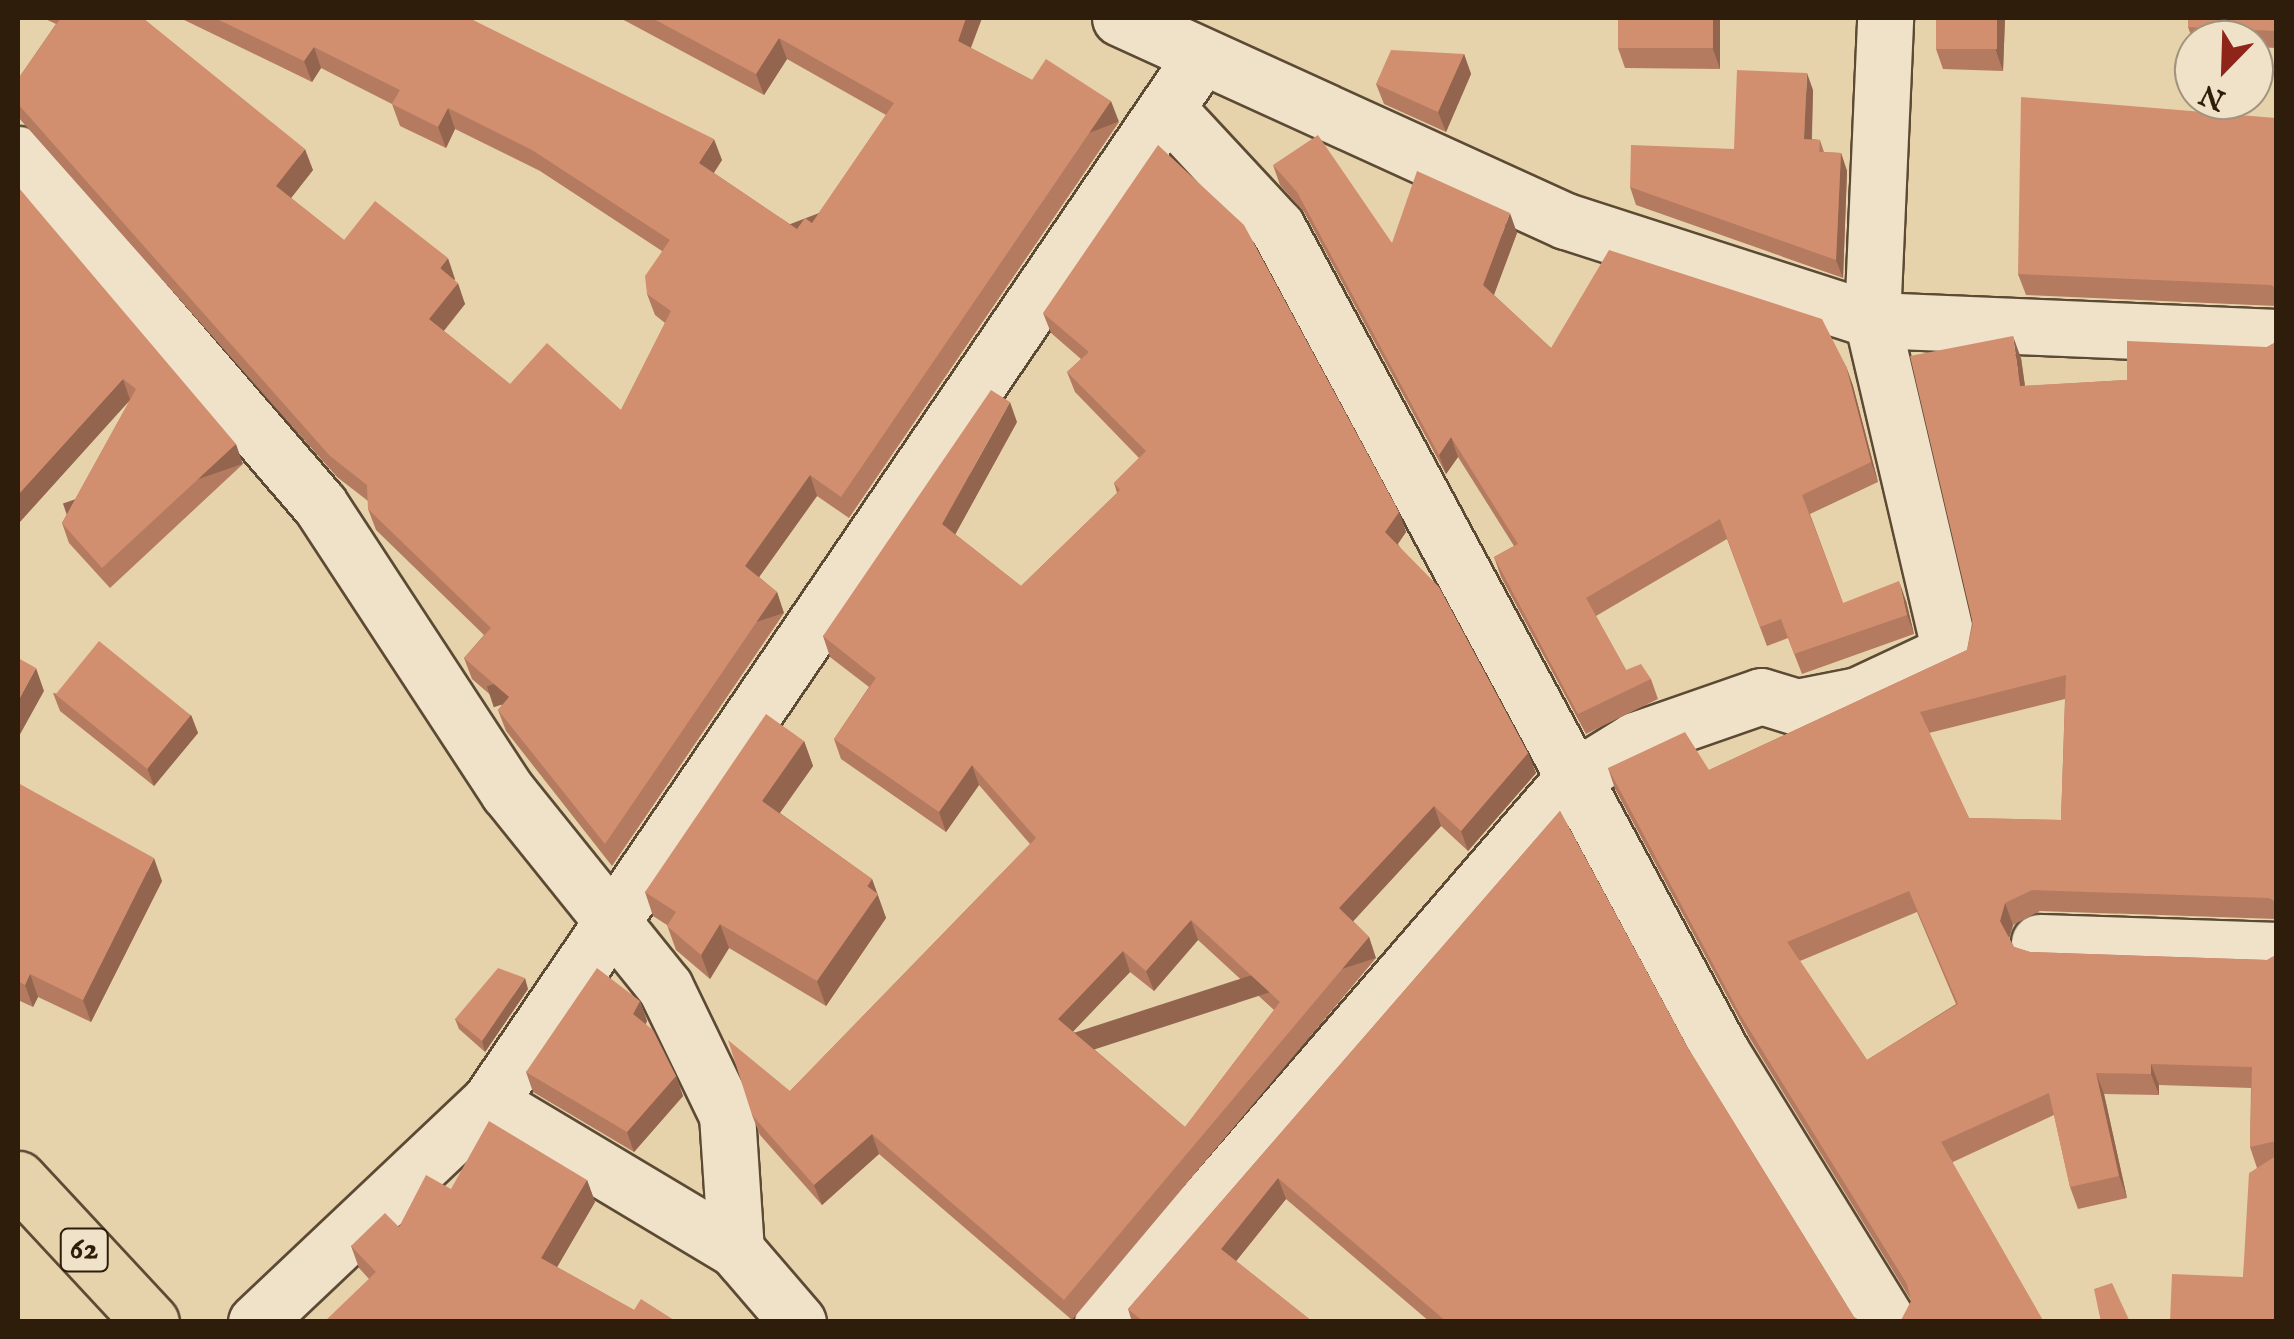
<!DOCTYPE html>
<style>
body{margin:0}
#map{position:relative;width:2294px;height:1339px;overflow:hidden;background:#e6d3ac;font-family:"IM FELL English",serif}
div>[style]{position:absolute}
.roads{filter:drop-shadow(2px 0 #5d4a34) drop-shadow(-2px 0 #5d4a34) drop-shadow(0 2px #5d4a34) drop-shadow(0 -2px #5d4a34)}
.street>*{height:55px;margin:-27.5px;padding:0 27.5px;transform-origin:27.5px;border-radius:27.5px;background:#efe2c9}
.primary>*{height:55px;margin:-27.5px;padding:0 27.5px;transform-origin:27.5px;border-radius:27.5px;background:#e6d3ac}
.wall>*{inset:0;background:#b57b60}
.shaded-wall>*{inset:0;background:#93644e;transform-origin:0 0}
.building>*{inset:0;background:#d28f70;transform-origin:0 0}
span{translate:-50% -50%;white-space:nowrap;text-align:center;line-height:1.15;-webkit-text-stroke:10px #efe2c9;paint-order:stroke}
.shield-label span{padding:2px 8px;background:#efe2c9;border:2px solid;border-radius:8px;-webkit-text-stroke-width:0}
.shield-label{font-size:32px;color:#2f1d0c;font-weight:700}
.frame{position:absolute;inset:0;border:20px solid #2f1d0c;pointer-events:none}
.north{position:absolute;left:2174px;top:20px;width:100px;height:100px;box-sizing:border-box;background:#efe2c9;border:2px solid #a2937d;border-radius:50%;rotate:203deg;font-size:28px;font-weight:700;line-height:40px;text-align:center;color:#2f1d0c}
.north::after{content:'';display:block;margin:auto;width:35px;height:45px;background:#8f2418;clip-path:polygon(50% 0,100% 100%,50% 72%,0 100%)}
</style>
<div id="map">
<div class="roads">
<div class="street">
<div style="left:1120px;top:18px;width:490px;rotate:24.5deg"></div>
<div style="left:1566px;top:221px;width:322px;rotate:17.9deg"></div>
<div style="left:1872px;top:320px;width:404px;rotate:2.4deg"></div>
<div style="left:1171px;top:113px;width:156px;rotate:47.1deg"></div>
<div style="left:1277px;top:227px;width:938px;rotate:61.69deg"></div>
<div style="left:1722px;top:1053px;width:316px;rotate:58.3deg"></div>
<div style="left:18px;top:154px;width:463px;rotate:49.3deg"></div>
<div style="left:320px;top:505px;width:343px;rotate:56.8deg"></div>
<div style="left:508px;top:792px;width:250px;rotate:51.2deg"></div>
<div style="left:665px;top:987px;width:142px;rotate:64.2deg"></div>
<div style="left:727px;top:1115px;width:135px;rotate:86.2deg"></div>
<div style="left:2039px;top:942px;width:237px;rotate:1.9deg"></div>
<div style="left:489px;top:1102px;width:1261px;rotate:-55.73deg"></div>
<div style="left:256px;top:1322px;width:320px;rotate:-43.4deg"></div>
<div style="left:489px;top:1102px;width:288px;rotate:30.9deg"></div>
<div style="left:736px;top:1250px;width:95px;rotate:49.3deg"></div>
<div style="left:1102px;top:1322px;width:718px;rotate:-49.12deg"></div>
<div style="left:1572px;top:779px;width:74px;rotate:-31.8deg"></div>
<div style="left:1635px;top:740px;width:133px;rotate:-19.2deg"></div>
<div style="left:1761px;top:696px;width:38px;rotate:17deg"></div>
<div style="left:1797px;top:707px;width:62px;rotate:-11.1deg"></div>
<div style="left:1858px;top:695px;width:102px;rotate:-25.1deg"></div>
<div style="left:1950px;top:652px;width:341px;rotate:-103.2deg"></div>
<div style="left:1872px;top:320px;width:302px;rotate:-87.5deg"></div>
</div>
<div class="primary">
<div style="left:18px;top:1179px;width:195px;rotate:47.1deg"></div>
</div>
</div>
<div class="wall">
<div style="clip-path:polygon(43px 18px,143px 18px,313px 170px,291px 198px,344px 240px,455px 279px,454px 280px,465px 304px,444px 331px,510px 384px,621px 410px,665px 323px,655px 315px,647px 294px,662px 251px,540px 171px,455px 129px,446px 148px,400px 126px,392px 104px,321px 68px,312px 82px,180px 18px,469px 18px,722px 160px,714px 173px,797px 229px,812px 223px,886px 115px,787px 59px,764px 95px,620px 18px,982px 18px,971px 48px,1032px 80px,1119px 122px,849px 518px,817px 496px,759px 577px,777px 592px,784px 613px,612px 866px,506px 731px,498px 710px,502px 705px,472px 679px,464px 658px,484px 635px,376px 530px,368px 509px,368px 501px,337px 477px,18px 117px,18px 79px,56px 24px)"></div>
<div style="clip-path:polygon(1618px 18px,1720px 18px,1720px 69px,1625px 68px,1618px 48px)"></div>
<div style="clip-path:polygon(1936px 18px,2005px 18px,2003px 71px,1943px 69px,1936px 49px)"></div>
<div style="clip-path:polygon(2276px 18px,2276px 48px,2254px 47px,2254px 40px,2194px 40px,2194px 44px,2188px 27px)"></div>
<div style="clip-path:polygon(1464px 54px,1471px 74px,1446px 132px,1384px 104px,1376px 84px)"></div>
<div style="clip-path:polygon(1813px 90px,1812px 139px,1820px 140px,1824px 152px,1841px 153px,1847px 171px,1843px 278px,1636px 205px,1630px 187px,1734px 149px)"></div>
<div style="clip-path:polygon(2276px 118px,2276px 306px,2026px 295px,2018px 274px)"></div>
<div style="clip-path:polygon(1273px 165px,1392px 243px,1517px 233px,1494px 295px,1551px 348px,1846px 366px,1853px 386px,1878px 482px,1810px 514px,1843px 603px,1906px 601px,1914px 634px,1802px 674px,1788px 638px,1767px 646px,1727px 539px,1596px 616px,1626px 670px,1651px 679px,1658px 699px,1586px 734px,1501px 577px,1494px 557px,1514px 546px,1458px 457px,1446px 474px,1304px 212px,1280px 185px)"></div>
<div style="clip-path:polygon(18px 187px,243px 464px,110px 588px,69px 543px,62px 523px,130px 400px,18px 524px)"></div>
<div style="clip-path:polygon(evenodd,1043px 313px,1399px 512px,1406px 532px,1398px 544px,1528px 753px,1536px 773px,1468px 851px,1441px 826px,1353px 921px,1369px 937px,1376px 958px,1072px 1320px,879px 1154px,822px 1205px,760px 1135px,752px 1115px,790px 1091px,1030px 844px,979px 785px,946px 832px,841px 759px,834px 739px,869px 687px,830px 657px,823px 636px,1017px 422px,955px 534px,1021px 586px,1117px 493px,1114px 483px,1139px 458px,1075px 392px,1067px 372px,1081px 359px,1051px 333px,1043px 313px,1198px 940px,1274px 1010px,1185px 1127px,1073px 1031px,1130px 972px,1154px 991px,1198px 940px)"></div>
<div style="clip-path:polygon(evenodd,2276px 342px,2276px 919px,2040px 911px,2013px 925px,2009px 938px,2014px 947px,2030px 952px,2267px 960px,2276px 955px,2276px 1322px,2243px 1277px,2257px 1168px,2250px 1147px,2251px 1088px,2159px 1085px,2159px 1095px,2104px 1094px,2127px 1198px,2078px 1209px,2070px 1187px,2054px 1115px,1953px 1162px,1911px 1300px,1749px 1037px,1615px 789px,1608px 768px,1709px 770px,1967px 650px,2021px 358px,2025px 386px,2127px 380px,2267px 347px,2276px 342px,2065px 699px,2061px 820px,1969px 818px,1929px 733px,2065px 699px,2276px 342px,1917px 912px,1956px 1004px,1867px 1060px,1800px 961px,1917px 912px)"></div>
<div style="clip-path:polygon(53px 693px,191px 715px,198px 733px,154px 786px,60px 711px)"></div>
<div style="clip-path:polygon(804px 741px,813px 766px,780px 813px,872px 879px,886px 918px,826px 1006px,729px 948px,710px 979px,676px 950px,667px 925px,653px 916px,645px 892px)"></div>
<div style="clip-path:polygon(18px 783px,162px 881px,91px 1022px,38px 997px,33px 1007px,18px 1000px)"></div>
<div style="clip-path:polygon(1560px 811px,1688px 1048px,1854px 1317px,1862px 1322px,1430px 1322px,1286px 1199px,1236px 1261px,1313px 1322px,1132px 1322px,1128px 1309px)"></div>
<div style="clip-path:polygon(528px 989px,485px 1052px,459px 1029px,455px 1019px)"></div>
<div style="clip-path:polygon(640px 1001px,647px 1021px,646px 1024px,676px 1076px,683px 1096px,634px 1152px,533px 1092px,526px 1072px)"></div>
<div style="clip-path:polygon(587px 1180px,595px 1202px,557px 1267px,634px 1310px,677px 1322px,369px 1279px,359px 1268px,351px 1246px,399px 1227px,451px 1189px)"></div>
</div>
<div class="shaded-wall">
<div style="clip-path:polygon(966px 18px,982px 18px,965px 62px,958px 41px)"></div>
<div style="clip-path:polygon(1713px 18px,1720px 18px,1720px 69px,1713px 49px)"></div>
<div style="clip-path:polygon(1997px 18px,2005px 18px,2003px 71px,1996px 51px)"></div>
<div style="clip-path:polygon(779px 38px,787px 59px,764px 95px,756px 74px)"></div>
<div style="clip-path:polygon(314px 47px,321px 68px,312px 82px,304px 61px)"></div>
<div style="clip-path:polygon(1464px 54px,1471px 74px,1446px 132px,1438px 112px)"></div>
<div style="clip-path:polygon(1807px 73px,1813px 90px,1811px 157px,1804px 139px)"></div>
<div style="left:1111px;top:101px;width:22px;height:479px;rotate:69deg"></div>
<div style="clip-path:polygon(448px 108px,455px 129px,446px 148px,438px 127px)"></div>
<div style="clip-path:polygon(714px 139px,722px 160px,706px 184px,699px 163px)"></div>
<div style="clip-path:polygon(305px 149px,313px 170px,284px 207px,276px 186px)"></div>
<div style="clip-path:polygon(1841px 153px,1847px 171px,1843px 278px,1836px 260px)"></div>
<div style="clip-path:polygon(1510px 213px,1517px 233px,1490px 305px,1483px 285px)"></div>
<div style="clip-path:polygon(448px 258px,455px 279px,448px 289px,440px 268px)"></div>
<div style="clip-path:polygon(458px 283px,465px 304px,436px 340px,429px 319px)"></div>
<div style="clip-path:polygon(2013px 336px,2021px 358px,2028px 408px,2020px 386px)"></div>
<div style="clip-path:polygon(1846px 366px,1853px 386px,1878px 482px,1871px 462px)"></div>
<div style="clip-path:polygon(123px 379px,130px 400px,18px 524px,18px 495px)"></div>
<div style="clip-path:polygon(1010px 402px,1017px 422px,950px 544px,942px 524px)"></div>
<div style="clip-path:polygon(1451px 437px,1458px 457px,1446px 474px,1439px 455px)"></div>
<div style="left:236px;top:444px;width:21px;height:183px;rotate:71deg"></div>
<div style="clip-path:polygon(810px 475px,817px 496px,752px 587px,745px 566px)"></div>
<div style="clip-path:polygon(1399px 512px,1406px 532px,1392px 552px,1385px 532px)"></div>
<div style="clip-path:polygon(1899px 581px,1906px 601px,1914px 634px,1907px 615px)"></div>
<div style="left:777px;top:592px;width:22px;height:305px;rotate:72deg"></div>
<div style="clip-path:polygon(36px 668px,44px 691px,18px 738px,18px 701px)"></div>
<div style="clip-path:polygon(191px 715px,198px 733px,154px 786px,147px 768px)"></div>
<div style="clip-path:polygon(804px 741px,813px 766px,771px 825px,762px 801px)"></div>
<div style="clip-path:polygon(1528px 753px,1536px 773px,1468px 851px,1461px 831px)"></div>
<div style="clip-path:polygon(972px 765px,979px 785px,946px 832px,939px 812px)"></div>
<div style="clip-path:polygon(1434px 806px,1441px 826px,1347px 928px,1339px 908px)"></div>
<div style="clip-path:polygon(154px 858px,162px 881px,91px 1022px,83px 1000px)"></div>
<div style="clip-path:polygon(872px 879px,886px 918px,826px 1006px,817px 981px)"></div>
<div style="clip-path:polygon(2005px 903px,2013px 925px,2008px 942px,2000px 921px)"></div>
<div style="clip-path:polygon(1191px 920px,1198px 940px,1154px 991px,1146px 971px)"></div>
<div style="clip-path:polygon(720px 924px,729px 948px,710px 979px,701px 955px)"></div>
<div style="left:1369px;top:937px;width:22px;height:474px;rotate:72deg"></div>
<div style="clip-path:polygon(1123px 951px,1130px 972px,1066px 1039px,1058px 1019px)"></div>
<div style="clip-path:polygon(30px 974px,38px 997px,33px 1007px,25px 985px)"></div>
<div style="clip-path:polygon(525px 978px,528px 989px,485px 1052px,482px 1041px)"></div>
<div style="clip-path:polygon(640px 1001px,647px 1021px,640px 1034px,633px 1014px)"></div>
<div style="clip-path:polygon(2151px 1064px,2159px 1085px,2159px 1095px,2151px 1074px)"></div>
<div style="clip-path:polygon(2096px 1073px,2104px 1094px,2127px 1198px,2119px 1176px)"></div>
<div style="clip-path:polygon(676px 1076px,683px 1096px,634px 1152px,627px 1132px)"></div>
<div style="clip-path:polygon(872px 1134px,879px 1154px,822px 1205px,814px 1185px)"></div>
<div style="clip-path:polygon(1278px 1178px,1286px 1199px,1229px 1270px,1221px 1249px)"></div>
<div style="clip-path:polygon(587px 1180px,595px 1202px,549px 1281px,541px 1258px)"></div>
</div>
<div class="building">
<div style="clip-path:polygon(61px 18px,143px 18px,305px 149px,276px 186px,344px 240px,375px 201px,448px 258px,440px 268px,458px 283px,429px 319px,510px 384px,547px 343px,621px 410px,671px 311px,647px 294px,645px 276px,670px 240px,532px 150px,448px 108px,438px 127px,392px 104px,400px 90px,314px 47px,304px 61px,215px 18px,469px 18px,714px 139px,699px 163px,797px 229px,805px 218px,812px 223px,894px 103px,779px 38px,756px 74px,652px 18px,966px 18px,958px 41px,1032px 80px,1046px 59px,1111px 101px,841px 497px,810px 475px,745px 566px,777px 592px,605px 844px,498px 710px,509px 697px,464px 658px,491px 628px,368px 509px,367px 485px,330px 456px,18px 104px,18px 79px)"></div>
<div style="left:1618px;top:18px;width:95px;height:30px"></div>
<div style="left:1936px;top:18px;width:61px;height:31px"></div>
<div style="clip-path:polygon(2188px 18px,2276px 18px,2276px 31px,2188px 27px)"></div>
<div style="clip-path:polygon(1391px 50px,1464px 54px,1438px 112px,1376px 84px)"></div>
<div style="clip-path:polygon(1737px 70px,1807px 73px,1804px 139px,1820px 140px,1819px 152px,1841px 153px,1836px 260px,1630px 187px,1631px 145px,1734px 149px)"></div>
<div style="clip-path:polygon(2021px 97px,2276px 118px,2276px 288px,2271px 285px,2018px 274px)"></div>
<div style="clip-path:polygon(1318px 135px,1392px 243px,1417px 171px,1510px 213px,1483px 285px,1551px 348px,1609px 250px,1822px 319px,1846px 366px,1871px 462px,1802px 495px,1843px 603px,1899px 581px,1907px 615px,1794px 654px,1781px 619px,1760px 627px,1720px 519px,1586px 598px,1626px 670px,1641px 664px,1651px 679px,1578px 714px,1494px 557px,1518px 544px,1451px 437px,1439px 455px,1297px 192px,1273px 165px)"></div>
<div style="clip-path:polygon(evenodd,1158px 145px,1244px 225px,1399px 512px,1385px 532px,1439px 587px,1528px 753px,1461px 831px,1434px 806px,1339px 908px,1369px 937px,1064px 1300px,872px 1134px,814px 1185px,752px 1115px,728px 1040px,790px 1091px,1036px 838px,972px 765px,939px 812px,834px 739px,876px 678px,823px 636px,991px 390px,1010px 402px,942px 524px,1021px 586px,1120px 490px,1114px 483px,1146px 451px,1067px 372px,1089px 352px,1043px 313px,1158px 145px,1191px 920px,1280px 1002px,1185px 1127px,1058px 1019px,1123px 951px,1146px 971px,1191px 920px)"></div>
<div style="clip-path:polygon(18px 187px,236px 444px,102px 568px,62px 523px,136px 389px,123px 379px,18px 495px)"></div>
<div style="clip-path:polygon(evenodd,2013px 336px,2020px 386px,2127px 380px,2127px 341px,2267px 347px,2276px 342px,2276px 902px,2269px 898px,2032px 890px,2005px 903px,2000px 921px,2014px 947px,2030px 952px,2267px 960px,2276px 955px,2276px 1141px,2250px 1147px,2252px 1067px,2151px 1064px,2151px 1074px,2096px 1073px,2119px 1176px,2070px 1187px,2049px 1093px,1941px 1142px,2044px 1322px,1900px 1322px,1911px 1301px,1907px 1284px,1741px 1016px,1608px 768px,1685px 732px,1709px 770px,1967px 650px,1973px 624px,1910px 356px,2013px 336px,2066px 675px,2061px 820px,1969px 818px,1920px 712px,2066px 675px,2013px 336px,1909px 891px,1958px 1004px,1867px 1060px,1787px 942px,1909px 891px)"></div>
<div style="left:99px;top:641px;width:118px;height:69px;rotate:39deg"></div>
<div style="clip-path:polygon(18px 658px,36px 668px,18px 701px)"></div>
<div style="clip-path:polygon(766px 714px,804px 741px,762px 801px,872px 879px,867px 886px,878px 894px,817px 981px,720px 924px,701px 955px,667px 926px,676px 912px,645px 892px)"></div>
<div style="clip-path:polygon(18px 783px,154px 858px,83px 1000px,30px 974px,25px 985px,18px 981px)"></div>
<div style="clip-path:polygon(1560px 811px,1688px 1048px,1854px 1317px,1862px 1322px,1447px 1322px,1278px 1178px,1221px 1249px,1313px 1322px,1144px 1322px,1128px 1309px)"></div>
<div style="clip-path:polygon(498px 968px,525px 978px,482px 1041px,455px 1019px)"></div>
<div style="clip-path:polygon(597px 968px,640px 1001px,633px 1014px,653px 1030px,676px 1076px,627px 1132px,526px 1072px)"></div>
<div style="clip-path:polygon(489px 1121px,587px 1180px,541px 1258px,634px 1310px,641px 1299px,677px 1322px,324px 1322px,376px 1272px,351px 1246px,385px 1213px,399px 1227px,426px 1175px,451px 1189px)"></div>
<div style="clip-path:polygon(2276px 1156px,2276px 1322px,2170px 1322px,2172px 1274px,2243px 1277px,2249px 1173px)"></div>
<div style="clip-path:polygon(2112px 1283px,2130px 1322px,2101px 1322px,2094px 1289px)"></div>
</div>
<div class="shield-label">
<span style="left:84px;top:1250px">62</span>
</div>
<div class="frame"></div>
<div class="north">N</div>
</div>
